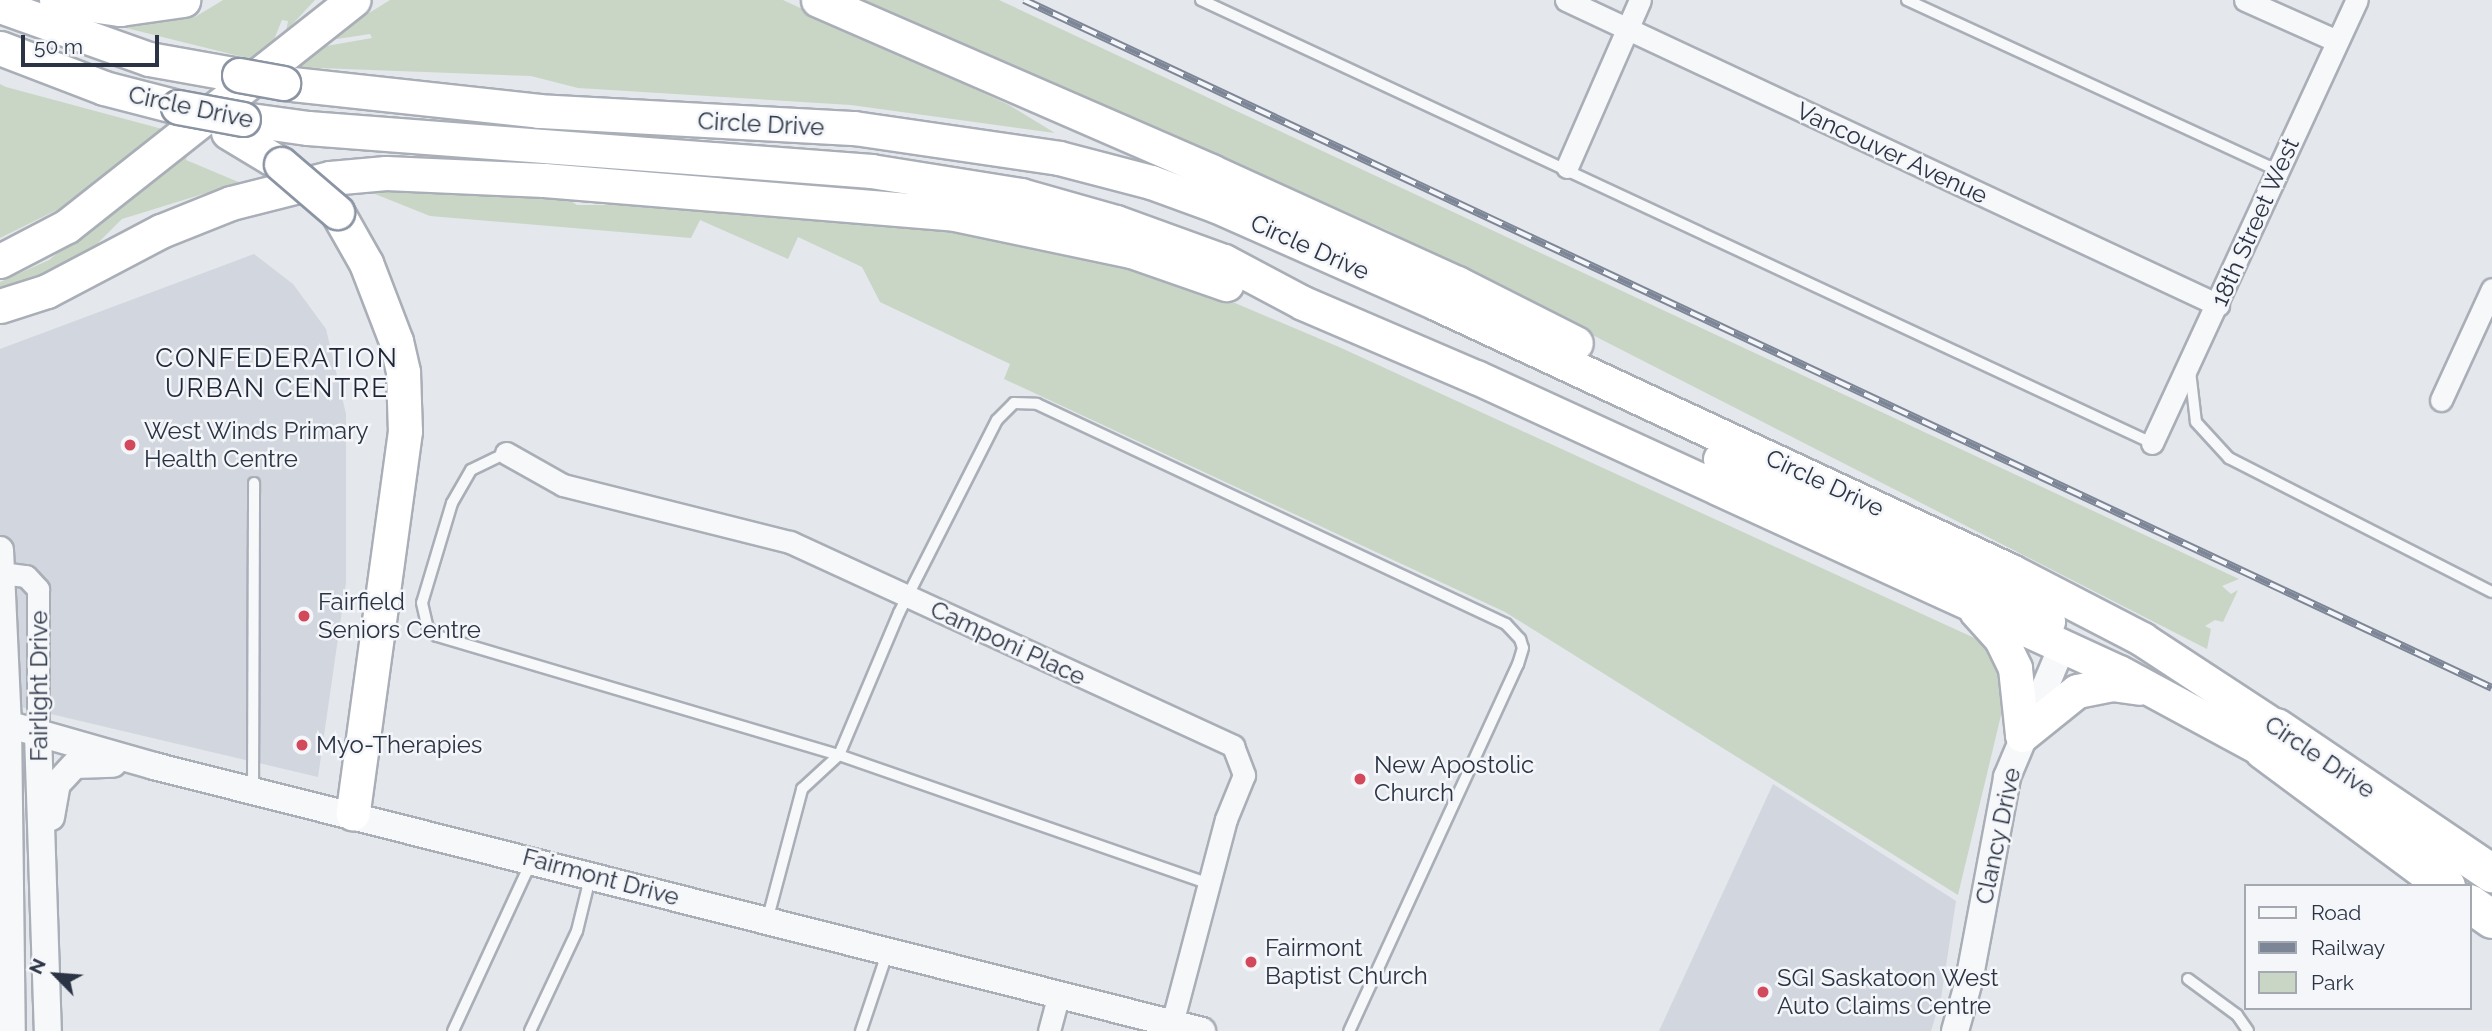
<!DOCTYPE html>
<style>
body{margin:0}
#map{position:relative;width:2492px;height:1031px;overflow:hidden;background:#e4e7ec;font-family:Raleway,sans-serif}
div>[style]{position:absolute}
.built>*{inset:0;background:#d2d6de}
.green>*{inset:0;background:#c9d6c5}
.roads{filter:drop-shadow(2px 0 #a9aeb7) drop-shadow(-2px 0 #a9aeb7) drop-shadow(0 2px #a9aeb7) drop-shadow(0 -2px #a9aeb7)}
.service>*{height:10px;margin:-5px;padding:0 5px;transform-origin:5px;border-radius:5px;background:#f7f8fa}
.minor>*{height:21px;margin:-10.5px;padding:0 10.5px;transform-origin:10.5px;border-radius:10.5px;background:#f7f8fa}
.tertiary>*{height:26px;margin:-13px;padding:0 13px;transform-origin:13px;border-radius:13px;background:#f7f8fa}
.trunk>*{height:33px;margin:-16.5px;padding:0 16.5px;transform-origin:16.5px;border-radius:16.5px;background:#fff}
.motorway>*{height:37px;margin:-18.5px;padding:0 18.5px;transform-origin:18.5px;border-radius:18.5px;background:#fff}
.rail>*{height:8px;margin-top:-4px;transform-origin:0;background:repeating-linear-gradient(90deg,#f4f6f9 0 16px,#7d8696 0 32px);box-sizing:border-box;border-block:2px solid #7d8696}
.bridges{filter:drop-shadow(2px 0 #8b94a3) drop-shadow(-2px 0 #8b94a3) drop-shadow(0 2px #8b94a3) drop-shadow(0 -2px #8b94a3)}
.trunk-bridge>*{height:33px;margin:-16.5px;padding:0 16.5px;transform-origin:16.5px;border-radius:16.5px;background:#fff}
.dots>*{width:19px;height:19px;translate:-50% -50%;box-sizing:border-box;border:4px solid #f4f6f9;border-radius:50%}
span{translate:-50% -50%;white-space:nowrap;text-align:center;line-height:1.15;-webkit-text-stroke:5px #f4f6f9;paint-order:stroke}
.street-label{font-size:24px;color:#2b3445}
.poi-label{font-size:24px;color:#2b3445}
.left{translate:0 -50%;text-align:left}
.neighbourhood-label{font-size:26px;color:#1d2536;letter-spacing:2px}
.legend{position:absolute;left:2244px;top:884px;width:228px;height:126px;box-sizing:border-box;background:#f4f6f9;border:2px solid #a4a8b1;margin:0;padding:9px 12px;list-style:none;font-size:21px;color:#2b3445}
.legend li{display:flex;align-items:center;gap:14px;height:35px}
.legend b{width:35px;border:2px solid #a4a8b1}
.north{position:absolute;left:21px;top:940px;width:70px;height:70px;-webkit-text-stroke:5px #f4f6f9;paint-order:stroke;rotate:295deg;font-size:19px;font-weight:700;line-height:28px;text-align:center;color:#2b3445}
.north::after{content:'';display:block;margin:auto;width:24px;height:32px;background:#2b3445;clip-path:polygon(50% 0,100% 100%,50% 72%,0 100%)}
.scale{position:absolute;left:21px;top:35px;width:138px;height:32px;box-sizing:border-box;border:4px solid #2b3445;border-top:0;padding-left:9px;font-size:21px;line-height:24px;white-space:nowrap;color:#2b3445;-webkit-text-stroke:5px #f4f6f9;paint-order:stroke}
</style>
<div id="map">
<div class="built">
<div style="clip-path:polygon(254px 254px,293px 284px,326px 329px,346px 414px,346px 583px,318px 777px,0 702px,0 349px)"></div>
<div style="clip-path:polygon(1773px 784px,1956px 901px,1941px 998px,1931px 1031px,1659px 1031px)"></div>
</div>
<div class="green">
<div style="clip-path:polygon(223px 0,315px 0,286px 31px,288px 21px,282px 20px,273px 42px,251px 59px,118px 26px,195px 17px)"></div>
<div style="clip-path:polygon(390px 0,783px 0,1009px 105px,1055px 133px,851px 105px,578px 88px,531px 76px,293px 67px,315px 48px,372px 38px,370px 34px,324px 41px)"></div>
<div style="clip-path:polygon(856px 0,999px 0,2239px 579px,2222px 586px,2231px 594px,2238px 590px,2223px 622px,2215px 620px,2205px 626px,2211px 629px,2207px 649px,1387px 230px)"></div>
<div style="clip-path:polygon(0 84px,6px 87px,166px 130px,79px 199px,0 238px)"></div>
<div style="clip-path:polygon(190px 145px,186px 160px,248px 186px,203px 194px,122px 219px,93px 248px,59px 269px,0 293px,0 282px,49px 260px)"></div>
<div style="clip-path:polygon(395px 189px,534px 195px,566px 198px,577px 205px,668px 205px,917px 225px,1075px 254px,1148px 275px,1235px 303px,1339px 347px,1981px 641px,2002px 678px,2003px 707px,1958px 895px,1505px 612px,1004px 379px,1010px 364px,880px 302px,862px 267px,798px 237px,788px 259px,700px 220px,691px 238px,430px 216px,365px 190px)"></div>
</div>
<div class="roads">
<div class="service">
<div style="left:1201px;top:0;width:1049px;rotate:24.98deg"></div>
<div style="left:1907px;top:0;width:409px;rotate:24.7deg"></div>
<div style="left:2190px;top:371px;width:51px;rotate:83.3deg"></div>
<div style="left:2196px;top:422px;width:49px;rotate:47.5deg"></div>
<div style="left:2229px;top:458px;width:295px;rotate:27deg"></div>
<div style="left:506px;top:453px;width:39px;rotate:154deg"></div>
<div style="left:471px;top:470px;width:38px;rotate:120deg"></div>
<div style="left:452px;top:503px;width:104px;rotate:106.7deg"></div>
<div style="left:422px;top:603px;width:26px;rotate:77deg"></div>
<div style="left:428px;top:628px;width:12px;rotate:42deg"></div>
<div style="left:437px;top:636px;width:419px;rotate:16.5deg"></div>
<div style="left:839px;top:755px;width:392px;rotate:19.2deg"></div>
<div style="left:253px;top:790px;width:307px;rotate:-89.8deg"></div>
<div style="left:767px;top:921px;width:137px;rotate:-75.1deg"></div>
<div style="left:802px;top:789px;width:50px;rotate:-42.6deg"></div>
<div style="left:839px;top:755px;width:154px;rotate:-67.1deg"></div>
<div style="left:899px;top:613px;width:216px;rotate:-63.1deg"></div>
<div style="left:997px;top:420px;width:24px;rotate:-45deg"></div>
<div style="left:1014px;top:403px;width:23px;rotate:2deg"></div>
<div style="left:1037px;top:404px;width:518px;rotate:25.13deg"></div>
<div style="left:1506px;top:624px;width:21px;rotate:47deg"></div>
<div style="left:1520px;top:639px;width:9px;rotate:72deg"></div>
<div style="left:1523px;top:648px;width:17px;rotate:107deg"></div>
<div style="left:1518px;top:664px;width:404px;rotate:114.7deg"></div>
<div style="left:2188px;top:979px;width:61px;rotate:36.3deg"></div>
<div style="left:2237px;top:1015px;width:19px;rotate:55deg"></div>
<div style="left:453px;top:1031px;width:186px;rotate:-65.2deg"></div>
<div style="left:530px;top:1031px;width:110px;rotate:-64.8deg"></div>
<div style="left:577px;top:931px;width:55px;rotate:-76.2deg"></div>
<div style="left:861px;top:1031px;width:84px;rotate:-71.4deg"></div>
</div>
<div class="minor">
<div style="left:1566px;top:0;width:720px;rotate:25.07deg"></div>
<div style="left:2245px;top:0;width:101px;rotate:24deg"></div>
<div style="left:1567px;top:167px;width:182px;rotate:-66.4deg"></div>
<div style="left:2441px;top:400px;width:122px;rotate:-65.3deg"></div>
<div style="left:2152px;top:443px;width:488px;rotate:-65.2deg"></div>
<div style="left:506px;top:453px;width:65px;rotate:29.3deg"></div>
<div style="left:563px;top:485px;width:234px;rotate:14.1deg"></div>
<div style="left:790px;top:542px;width:488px;rotate:24.7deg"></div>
<div style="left:1233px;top:746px;width:31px;rotate:69deg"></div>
<div style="left:1244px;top:775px;width:48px;rotate:112.2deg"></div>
<div style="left:1226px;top:819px;width:212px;rotate:104.8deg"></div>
<div style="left:1px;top:573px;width:25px;rotate:7deg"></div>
<div style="left:26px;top:576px;width:18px;rotate:47deg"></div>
<div style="left:38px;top:589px;width:145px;rotate:90deg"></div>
<div style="left:1049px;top:1031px;width:38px;rotate:-75deg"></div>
</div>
<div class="tertiary">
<div style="left:0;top:550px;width:174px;rotate:87.4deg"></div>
<div style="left:8px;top:724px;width:307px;rotate:89.3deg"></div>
<div style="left:0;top:722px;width:160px;rotate:15.9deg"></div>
<div style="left:154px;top:766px;width:1081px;rotate:14.19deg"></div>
<div style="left:38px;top:734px;width:297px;rotate:88.1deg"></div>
<div style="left:51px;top:817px;width:34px;rotate:-80deg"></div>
<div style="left:57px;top:784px;width:26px;rotate:-47deg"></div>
<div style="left:75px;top:765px;width:38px;rotate:-2deg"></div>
<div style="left:1955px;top:1031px;width:52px;rotate:-74.4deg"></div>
<div style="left:1969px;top:981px;width:208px;rotate:-79.4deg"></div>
<div style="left:2007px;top:777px;width:141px;rotate:-67.1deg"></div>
</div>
<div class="trunk">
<div style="left:56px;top:0;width:65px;rotate:8deg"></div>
<div style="left:120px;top:9px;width:64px;rotate:-8.1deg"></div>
<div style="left:818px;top:0;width:429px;rotate:23.5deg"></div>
<div style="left:1211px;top:171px;width:270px;rotate:24.5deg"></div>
<div style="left:1457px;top:283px;width:133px;rotate:26.8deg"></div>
<div style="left:0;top:6px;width:158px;rotate:19.6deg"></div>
<div style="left:149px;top:59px;width:91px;rotate:10.1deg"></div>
<div style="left:0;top:48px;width:111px;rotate:21deg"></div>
<div style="left:104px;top:88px;width:76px;rotate:14.4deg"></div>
<div style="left:283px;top:83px;width:258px;rotate:6.2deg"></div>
<div style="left:539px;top:111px;width:315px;rotate:3.1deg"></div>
<div style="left:854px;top:128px;width:207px;rotate:8.3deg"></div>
<div style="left:1059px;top:158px;width:95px;rotate:14.6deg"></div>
<div style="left:1151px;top:182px;width:70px;rotate:20deg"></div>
<div style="left:1217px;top:206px;width:242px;rotate:23.9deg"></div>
<div style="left:1438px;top:304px;width:632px;rotate:24.98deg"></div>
<div style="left:2011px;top:571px;width:148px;rotate:27.4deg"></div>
<div style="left:2142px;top:639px;width:160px;rotate:33.3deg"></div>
<div style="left:243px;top:119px;width:66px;rotate:7.9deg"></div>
<div style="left:308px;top:128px;width:565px;rotate:4.37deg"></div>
<div style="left:871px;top:171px;width:152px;rotate:9.1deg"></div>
<div style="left:1021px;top:195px;width:99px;rotate:15.9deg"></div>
<div style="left:1116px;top:222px;width:115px;rotate:19.9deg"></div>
<div style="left:1224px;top:261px;width:89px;rotate:28deg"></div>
<div style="left:1303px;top:303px;width:188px;rotate:23.2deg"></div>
<div style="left:1476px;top:377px;width:707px;rotate:24.65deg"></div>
<div style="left:2119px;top:672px;width:164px;rotate:28.4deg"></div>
<div style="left:228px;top:132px;width:62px;rotate:31.1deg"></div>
<div style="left:337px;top:212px;width:59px;rotate:60.4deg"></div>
<div style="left:366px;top:263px;width:84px;rotate:69deg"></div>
<div style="left:396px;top:341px;width:32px;rotate:77deg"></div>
<div style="left:403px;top:372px;width:59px;rotate:88.1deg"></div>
<div style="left:405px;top:431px;width:386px;rotate:97.8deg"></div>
<div style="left:0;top:261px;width:76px;rotate:-27.6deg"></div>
<div style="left:67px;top:226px;width:365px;rotate:-38.3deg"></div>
<div style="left:0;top:306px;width:49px;rotate:-17.7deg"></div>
<div style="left:47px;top:291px;width:129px;rotate:-27.8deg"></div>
<div style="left:161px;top:231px;width:75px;rotate:-21.8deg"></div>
<div style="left:231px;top:203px;width:102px;rotate:-14.2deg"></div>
<div style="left:330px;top:178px;width:56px;rotate:-5.1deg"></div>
<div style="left:386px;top:173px;width:158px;rotate:2.5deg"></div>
<div style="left:544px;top:180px;width:412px;rotate:4.7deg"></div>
<div style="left:955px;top:214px;width:180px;rotate:11.9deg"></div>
<div style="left:1131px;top:251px;width:101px;rotate:19.2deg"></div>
<div style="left:1720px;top:459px;width:335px;rotate:25.4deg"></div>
<div style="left:2023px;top:603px;width:31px;rotate:36deg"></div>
<div style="left:1976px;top:611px;width:38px;rotate:48deg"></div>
<div style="left:2001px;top:639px;width:32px;rotate:64deg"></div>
<div style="left:2015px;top:668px;width:67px;rotate:84deg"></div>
<div style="left:2022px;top:735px;width:70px;rotate:-38.7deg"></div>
<div style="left:2077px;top:691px;width:36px;rotate:-11deg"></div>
<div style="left:2112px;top:684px;width:27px;rotate:8deg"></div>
</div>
<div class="motorway">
<div style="left:2276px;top:727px;width:261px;rotate:34.1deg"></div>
<div style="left:2263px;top:750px;width:228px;rotate:36.6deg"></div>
<div style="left:2469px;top:903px;width:28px;rotate:35deg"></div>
</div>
</div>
<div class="rail">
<div style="left:1024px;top:0;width:1621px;rotate:25.11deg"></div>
</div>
<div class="bridges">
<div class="trunk-bridge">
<div style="left:239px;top:75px;width:45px;rotate:10.3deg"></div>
<div style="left:178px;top:107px;width:66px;rotate:10.5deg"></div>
<div style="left:281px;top:164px;width:74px;rotate:40.6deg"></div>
</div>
</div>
<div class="dots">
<div style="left:130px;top:445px;background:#d1495b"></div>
<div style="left:304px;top:616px;background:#d1495b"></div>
<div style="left:302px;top:745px;background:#d1495b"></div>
<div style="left:1360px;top:779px;background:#d1495b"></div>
<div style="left:1251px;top:962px;background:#d1495b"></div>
<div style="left:1763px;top:992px;background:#d1495b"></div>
</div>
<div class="street-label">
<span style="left:191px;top:107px;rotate:12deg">Circle Drive</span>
<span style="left:761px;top:124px;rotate:3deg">Circle Drive</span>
<span style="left:1892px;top:153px;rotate:25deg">Vancouver Avenue</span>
<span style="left:2255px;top:222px;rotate:-66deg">18th Street West</span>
<span style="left:1310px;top:247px;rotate:24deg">Circle Drive</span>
<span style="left:1825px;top:483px;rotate:25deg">Circle Drive</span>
<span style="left:1008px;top:643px;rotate:25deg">Camponi Place</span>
<span style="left:39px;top:686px;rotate:-90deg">Fairlight Drive</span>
<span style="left:2320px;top:757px;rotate:34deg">Circle Drive</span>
<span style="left:1998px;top:836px;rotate:-78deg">Clancy Drive</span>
<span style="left:601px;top:877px;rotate:15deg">Fairmont Drive</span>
</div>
<div class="poi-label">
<span class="left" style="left:144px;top:445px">West Winds Primary<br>Health Centre</span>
<span class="left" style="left:318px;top:616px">Fairfield<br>Seniors Centre</span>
<span class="left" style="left:316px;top:745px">Myo-Therapies</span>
<span class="left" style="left:1374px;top:779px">New Apostolic<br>Church</span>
<span class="left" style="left:1265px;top:962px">Fairmont<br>Baptist Church</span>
<span class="left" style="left:1777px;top:992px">SGI Saskatoon West<br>Auto Claims Centre</span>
</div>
<div class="neighbourhood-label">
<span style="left:277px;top:374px">CONFEDERATION<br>URBAN CENTRE</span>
</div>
<ul class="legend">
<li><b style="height:9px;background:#f7f8fa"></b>Road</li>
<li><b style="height:9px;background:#7d8696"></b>Railway</li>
<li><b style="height:19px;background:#c9d6c5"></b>Park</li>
</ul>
<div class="north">N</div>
<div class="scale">50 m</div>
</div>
